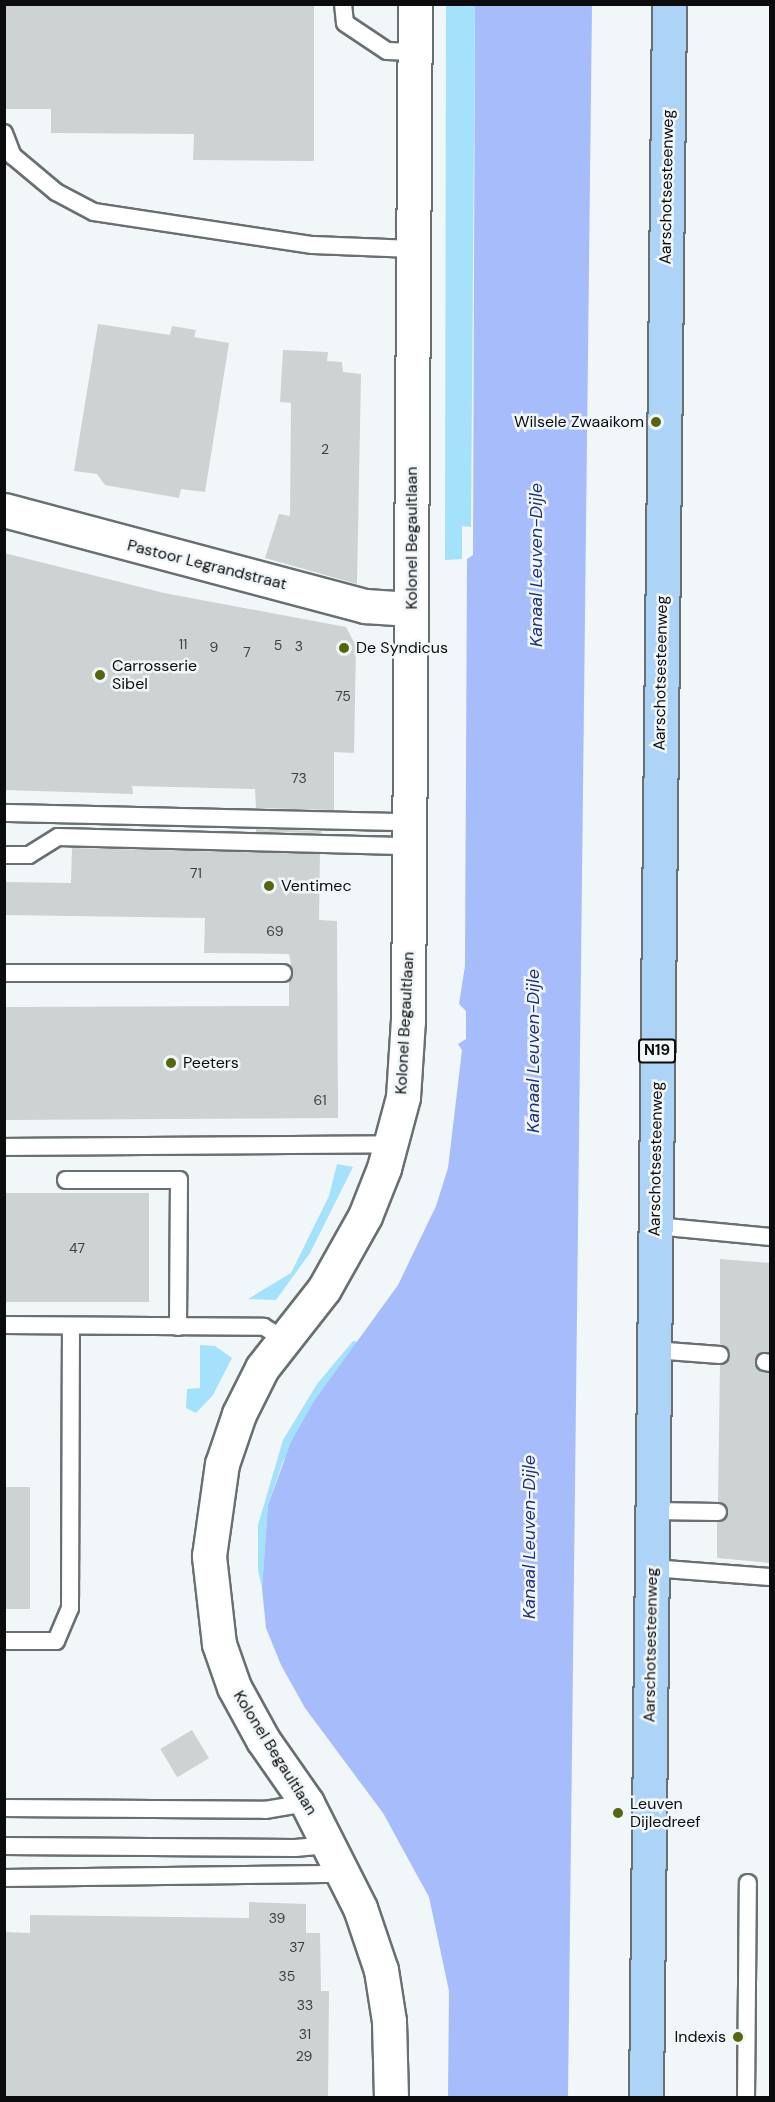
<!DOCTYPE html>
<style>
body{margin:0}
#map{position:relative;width:775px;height:2102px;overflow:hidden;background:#f1f6f9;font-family:"DM Sans",sans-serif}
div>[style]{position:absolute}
.green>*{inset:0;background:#a4e1fb}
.water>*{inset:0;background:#a6bcfb}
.building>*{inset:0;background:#cdd2d3;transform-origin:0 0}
.roads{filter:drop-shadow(2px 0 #6a6f71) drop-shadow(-2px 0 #6a6f71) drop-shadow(0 2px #6a6f71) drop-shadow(0 -2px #6a6f71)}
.service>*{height:16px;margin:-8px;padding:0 8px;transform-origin:8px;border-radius:8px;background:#fff}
.minor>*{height:33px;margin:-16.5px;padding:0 16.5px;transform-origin:16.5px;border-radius:16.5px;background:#fff}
.tertiary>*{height:33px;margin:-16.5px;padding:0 16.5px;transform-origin:16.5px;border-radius:16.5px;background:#fff}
.primary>*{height:33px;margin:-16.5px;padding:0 16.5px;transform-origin:16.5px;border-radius:16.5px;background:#add3f6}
.dots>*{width:16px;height:16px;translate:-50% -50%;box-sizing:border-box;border:3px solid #f1f6f9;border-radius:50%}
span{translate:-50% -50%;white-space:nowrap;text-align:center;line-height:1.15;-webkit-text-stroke:5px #f1f6f9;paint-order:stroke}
.number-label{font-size:14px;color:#3c3e3e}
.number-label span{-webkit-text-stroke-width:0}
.shield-label span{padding:2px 4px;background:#f1f6f9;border:2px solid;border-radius:4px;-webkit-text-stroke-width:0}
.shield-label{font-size:15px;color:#0b0c0d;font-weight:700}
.street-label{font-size:16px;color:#0b0c0d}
.poi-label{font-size:16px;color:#0b0c0d}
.right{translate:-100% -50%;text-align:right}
.left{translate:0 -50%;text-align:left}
.water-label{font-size:18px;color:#213179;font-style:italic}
.frame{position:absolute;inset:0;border:6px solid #0b0c0d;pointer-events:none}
</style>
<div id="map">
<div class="green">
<div style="clip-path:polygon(446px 5px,475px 5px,471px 527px,462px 526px,462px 559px,445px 560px)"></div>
<div style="clip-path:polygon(337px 1164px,353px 1167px,310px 1253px,276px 1300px,248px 1299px,291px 1273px,329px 1196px)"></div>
<div style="clip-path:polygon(353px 1341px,359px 1342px,314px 1401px,282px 1464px,268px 1505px,262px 1588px,258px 1571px,258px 1525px,283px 1440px,317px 1384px)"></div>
<div style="clip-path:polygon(200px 1345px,215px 1346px,232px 1358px,213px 1395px,196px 1413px,186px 1408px,187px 1389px,200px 1388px)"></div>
</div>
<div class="water">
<div style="clip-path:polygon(475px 5px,592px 5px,568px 2098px,448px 2097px,449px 1991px,429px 1897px,383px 1813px,305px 1708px,281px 1665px,266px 1628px,262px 1588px,268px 1505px,291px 1442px,314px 1401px,398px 1285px,436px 1206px,448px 1168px,462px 1050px,458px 1044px,466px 1039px,466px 1011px,459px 1004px,465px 966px,467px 559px,473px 555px)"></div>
</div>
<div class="building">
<div style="clip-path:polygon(6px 4px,314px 4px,314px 161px,193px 160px,194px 134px,51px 133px,51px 109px,6px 109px)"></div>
<div style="clip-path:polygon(98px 324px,170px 335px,172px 326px,196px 330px,194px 337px,229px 343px,205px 492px,181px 489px,179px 498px,105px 485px,97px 474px,74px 471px)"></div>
<div style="clip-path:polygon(283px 350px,328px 352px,327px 361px,342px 362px,343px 372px,361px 374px,357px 584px,265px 558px,279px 514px,290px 516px,291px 403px,280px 402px)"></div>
<div style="clip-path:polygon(4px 553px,164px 593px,346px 627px,356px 646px,354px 753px,334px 752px,334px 810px,256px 808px,255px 789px,132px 786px,133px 794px,4px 790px)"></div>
<div style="clip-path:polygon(256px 829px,321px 831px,321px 833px,256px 832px)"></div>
<div style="clip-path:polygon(72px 848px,320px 854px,319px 920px,337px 921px,338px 1118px,4px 1120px,4px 1007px,289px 1006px,289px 981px,293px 974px,289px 954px,204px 953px,205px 918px,4px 915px,4px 882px,71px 883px)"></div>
<div style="left:4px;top:1193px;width:145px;height:109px"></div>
<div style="clip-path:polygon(720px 1259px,771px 1263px,771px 1352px,761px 1352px,755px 1361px,759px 1370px,771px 1373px,771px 1563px,717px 1558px,717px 1522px,728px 1513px,727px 1506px,718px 1502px,720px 1365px,730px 1355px,726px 1347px,720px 1344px)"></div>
<div style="left:4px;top:1487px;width:26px;height:122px"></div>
<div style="left:192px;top:1730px;width:33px;height:37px;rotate:59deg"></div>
<div style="clip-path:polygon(249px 1902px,306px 1904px,306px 1933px,320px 1933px,321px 1991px,329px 1991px,328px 2097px,4px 2097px,4px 1932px,30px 1933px,30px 1915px,249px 1918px)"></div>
</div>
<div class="roads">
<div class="service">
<div style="left:343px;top:4px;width:19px;rotate:84deg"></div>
<div style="left:345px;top:23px;width:50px;rotate:33.7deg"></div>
<div style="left:387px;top:51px;width:28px;rotate:2deg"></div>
<div style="left:4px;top:133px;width:25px;rotate:69deg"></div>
<div style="left:13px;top:156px;width:56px;rotate:39.9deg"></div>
<div style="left:56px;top:192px;width:43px;rotate:27.8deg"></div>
<div style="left:94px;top:212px;width:221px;rotate:8.6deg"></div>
<div style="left:313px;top:245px;width:100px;rotate:2.3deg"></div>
<div style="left:4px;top:813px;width:406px;rotate:1.3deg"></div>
<div style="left:4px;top:855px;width:25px"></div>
<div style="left:29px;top:855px;width:34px;rotate:-32deg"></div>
<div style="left:58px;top:837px;width:352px;rotate:1.5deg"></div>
<div style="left:4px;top:973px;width:279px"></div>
<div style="left:4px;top:1147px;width:387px;rotate:-0.4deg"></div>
<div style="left:66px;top:1180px;width:113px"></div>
<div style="left:179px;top:1180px;width:147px;rotate:90.4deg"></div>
<div style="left:656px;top:1226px;width:115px;rotate:5.5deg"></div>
<div style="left:4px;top:1325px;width:260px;rotate:0.4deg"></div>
<div style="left:264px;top:1327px;width:21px;rotate:31deg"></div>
<div style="left:654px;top:1350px;width:66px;rotate:4.3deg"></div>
<div style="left:765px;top:1362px;width:5px;rotate:11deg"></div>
<div style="left:653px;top:1511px;width:65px;rotate:0.9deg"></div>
<div style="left:652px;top:1568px;width:118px;rotate:4.4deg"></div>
<div style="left:4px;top:1641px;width:52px"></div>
<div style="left:56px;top:1641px;width:36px;rotate:-67deg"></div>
<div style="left:70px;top:1608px;width:282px;rotate:-89.8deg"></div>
<div style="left:4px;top:1808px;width:261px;rotate:0.4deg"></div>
<div style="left:265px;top:1810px;width:43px;rotate:-9.5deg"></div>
<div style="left:4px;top:1846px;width:291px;rotate:0.4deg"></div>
<div style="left:295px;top:1848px;width:36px;rotate:-5deg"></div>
<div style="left:4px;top:1878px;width:341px;rotate:-0.7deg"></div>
<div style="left:746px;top:2098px;width:215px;rotate:-89.5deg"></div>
</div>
<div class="minor">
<div style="left:4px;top:510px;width:374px;rotate:14.9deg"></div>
<div style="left:365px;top:606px;width:46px;rotate:3.7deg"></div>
</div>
<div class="tertiary">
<div style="left:391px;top:2098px;width:77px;rotate:-91.5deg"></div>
<div style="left:389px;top:2021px;width:52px;rotate:-98.9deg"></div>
<div style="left:381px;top:1970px;width:65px;rotate:-108.7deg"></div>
<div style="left:360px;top:1908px;width:118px;rotate:-116.8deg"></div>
<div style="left:307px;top:1803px;width:77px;rotate:-124.9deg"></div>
<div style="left:263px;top:1740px;width:60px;rotate:-118.7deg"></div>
<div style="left:234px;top:1687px;width:46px;rotate:-109.2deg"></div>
<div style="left:219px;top:1644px;width:89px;rotate:-96.5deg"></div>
<div style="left:209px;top:1556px;width:93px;rotate:-82deg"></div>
<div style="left:222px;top:1464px;width:53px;rotate:-71.2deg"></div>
<div style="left:239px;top:1414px;width:51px;rotate:-63.4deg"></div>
<div style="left:262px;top:1368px;width:100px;rotate:-51.9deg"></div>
<div style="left:324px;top:1289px;width:84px;rotate:-60.7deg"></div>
<div style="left:365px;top:1216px;width:52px;rotate:-68.4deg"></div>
<div style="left:384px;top:1168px;width:73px;rotate:-75deg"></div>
<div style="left:403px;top:1097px;width:77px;rotate:-86.3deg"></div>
<div style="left:408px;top:1020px;width:1016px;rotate:-89.61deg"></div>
</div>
<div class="primary">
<div style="left:646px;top:2098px;width:2094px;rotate:-89.37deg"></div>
</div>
</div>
<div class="dots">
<div style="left:656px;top:422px;background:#57650c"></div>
<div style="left:344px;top:648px;background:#57650c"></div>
<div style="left:100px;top:675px;background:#57650c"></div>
<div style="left:269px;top:886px;background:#57650c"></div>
<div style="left:171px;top:1063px;background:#57650c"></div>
<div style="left:618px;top:1813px;background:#57650c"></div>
<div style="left:738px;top:2037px;background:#57650c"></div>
</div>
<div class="number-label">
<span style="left:325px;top:449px">2</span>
<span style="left:183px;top:644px">11</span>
<span style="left:278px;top:645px">5</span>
<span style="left:299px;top:646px">3</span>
<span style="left:214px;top:647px">9</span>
<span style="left:247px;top:652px">7</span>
<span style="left:343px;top:696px">75</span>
<span style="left:299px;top:778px">73</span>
<span style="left:196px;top:873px">71</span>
<span style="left:275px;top:931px">69</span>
<span style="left:320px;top:1100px">61</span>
<span style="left:77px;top:1248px">47</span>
<span style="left:277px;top:1918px">39</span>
<span style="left:297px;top:1947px">37</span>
<span style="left:287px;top:1976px">35</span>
<span style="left:305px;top:2005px">33</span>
<span style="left:305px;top:2034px">31</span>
<span style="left:304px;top:2056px">29</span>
</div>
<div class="shield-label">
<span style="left:657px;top:1051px">N19</span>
</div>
<div class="street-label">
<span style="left:667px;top:187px;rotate:-89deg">Aarschotsesteenweg</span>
<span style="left:412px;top:538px;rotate:-90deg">Kolonel Begaultlaan</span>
<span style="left:207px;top:565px;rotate:14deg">Pastoor Legrandstraat</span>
<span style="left:661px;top:673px;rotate:-89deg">Aarschotsesteenweg</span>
<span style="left:405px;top:1023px;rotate:-87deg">Kolonel Begaultlaan</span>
<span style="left:656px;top:1159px;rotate:-89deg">Aarschotsesteenweg</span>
<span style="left:651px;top:1645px;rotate:-89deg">Aarschotsesteenweg</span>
<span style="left:275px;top:1753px;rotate:58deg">Kolonel Begaultlaan</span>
</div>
<div class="poi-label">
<span class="right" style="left:644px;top:422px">Wilsele Zwaaikom</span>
<span class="left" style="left:356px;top:648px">De Syndicus</span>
<span class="left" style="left:112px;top:675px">Carrosserie<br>Sibel</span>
<span class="left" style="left:281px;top:886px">Ventimec</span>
<span class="left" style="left:183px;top:1063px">Peeters</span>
<span class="left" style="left:630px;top:1813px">Leuven<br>Dijledreef</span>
<span class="right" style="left:726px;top:2037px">Indexis</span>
</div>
<div class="water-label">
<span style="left:536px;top:565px;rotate:-90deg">Kanaal Leuven-Dijle</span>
<span style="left:533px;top:1051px;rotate:-90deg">Kanaal Leuven-Dijle</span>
<span style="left:529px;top:1537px;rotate:-90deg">Kanaal Leuven-Dijle</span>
</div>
<div class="frame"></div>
</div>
